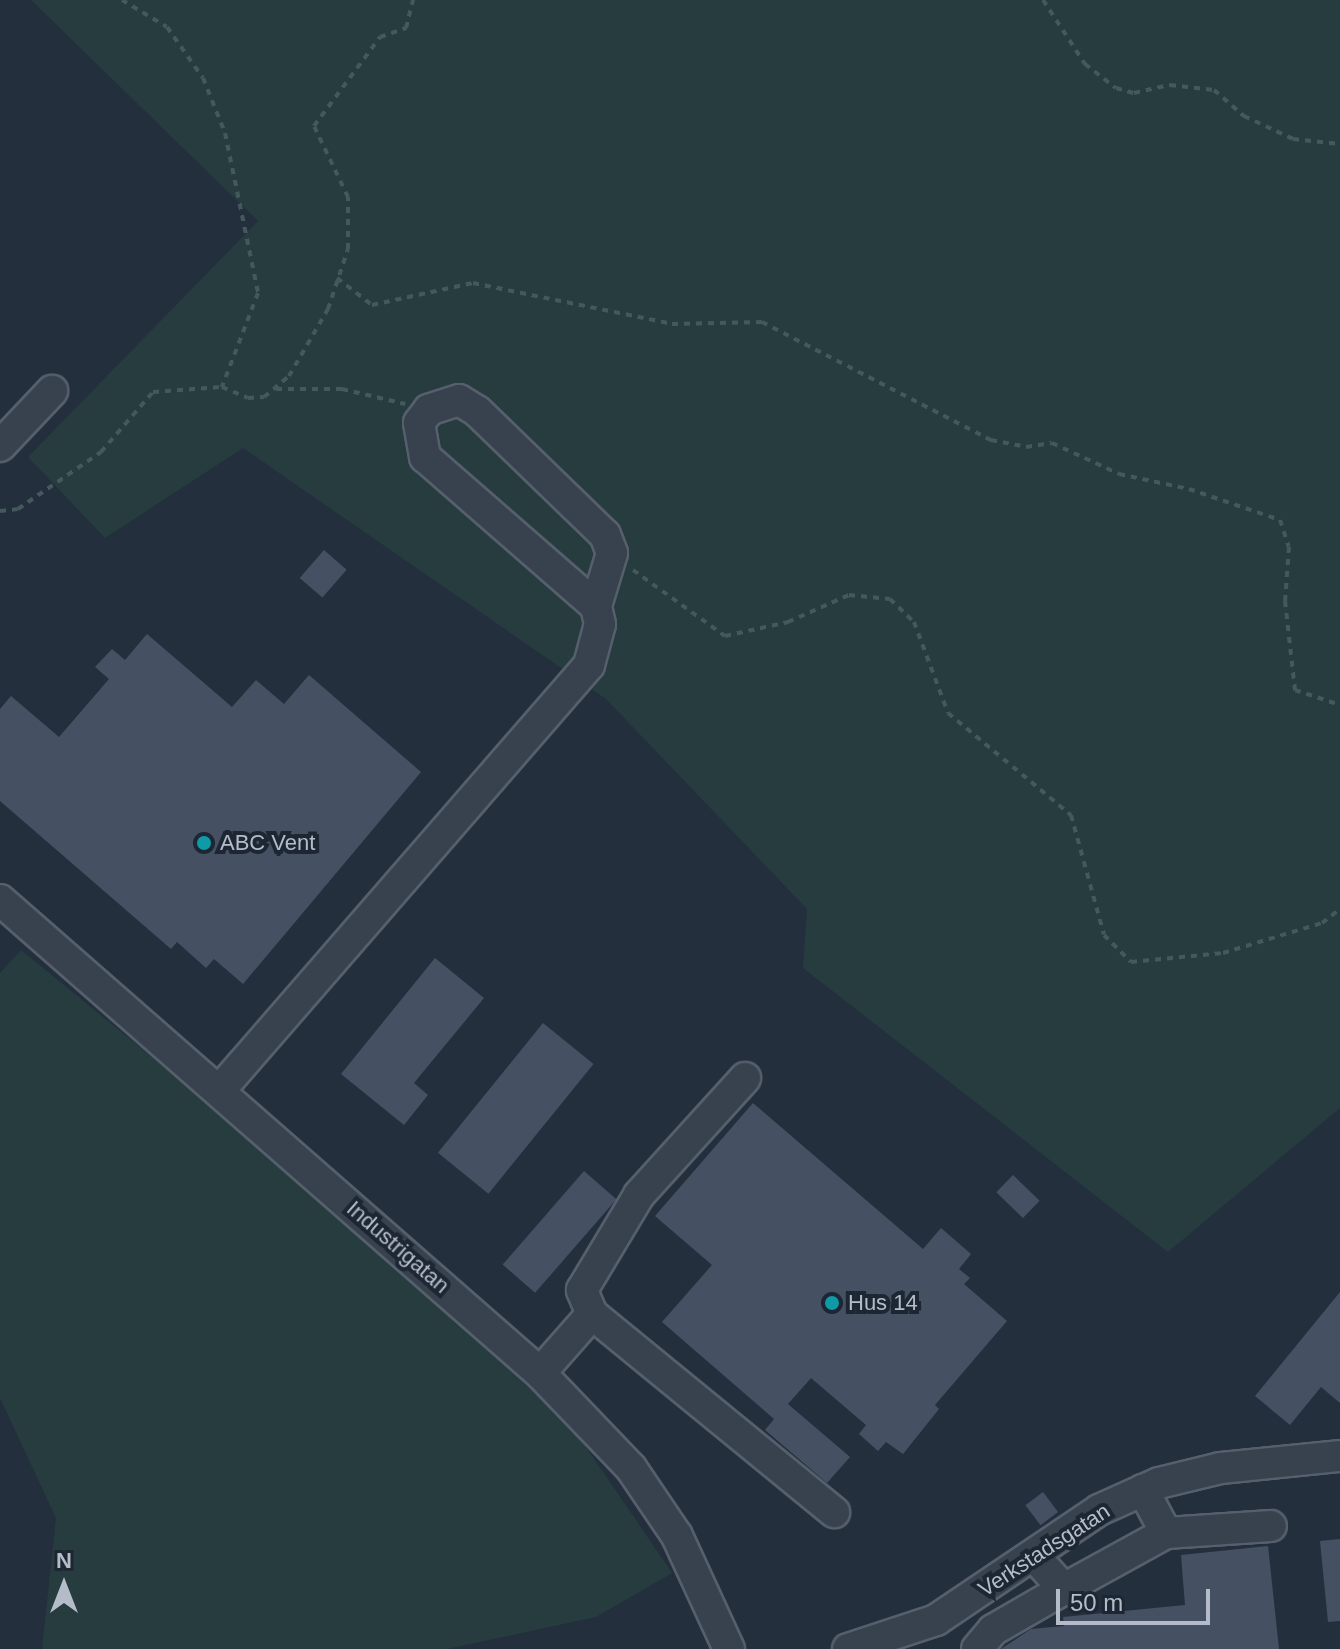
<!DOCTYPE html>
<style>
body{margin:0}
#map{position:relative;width:1340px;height:1649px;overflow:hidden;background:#242f3e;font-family:Arial,sans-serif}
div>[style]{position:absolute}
.green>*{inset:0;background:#263c3f}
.building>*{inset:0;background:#455162;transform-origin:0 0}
.path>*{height:4px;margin-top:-2px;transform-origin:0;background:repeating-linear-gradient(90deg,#44595c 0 6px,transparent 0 12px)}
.roads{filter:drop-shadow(2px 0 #565f6c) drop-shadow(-2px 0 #565f6c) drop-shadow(0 2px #565f6c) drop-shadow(0 -2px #565f6c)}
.minor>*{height:30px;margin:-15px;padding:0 15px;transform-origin:15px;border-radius:15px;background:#38414e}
.dots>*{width:22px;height:22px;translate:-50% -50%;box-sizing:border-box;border:4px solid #1d2633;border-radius:50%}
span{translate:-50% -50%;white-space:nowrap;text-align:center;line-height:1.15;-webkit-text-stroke:8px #1d2633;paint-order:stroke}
.poi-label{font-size:22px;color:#b4bcc9}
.left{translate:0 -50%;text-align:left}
.street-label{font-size:22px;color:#b4bcc9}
.north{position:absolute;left:24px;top:1545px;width:80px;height:80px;-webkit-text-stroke:6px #1d2633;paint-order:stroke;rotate:0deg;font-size:22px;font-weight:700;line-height:32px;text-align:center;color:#b4bcc9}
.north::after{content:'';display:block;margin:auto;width:28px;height:36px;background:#b4bcc9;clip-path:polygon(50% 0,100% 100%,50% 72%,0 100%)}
.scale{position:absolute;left:1056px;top:1589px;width:154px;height:36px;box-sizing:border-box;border:4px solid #b4bcc9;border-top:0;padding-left:10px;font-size:24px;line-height:28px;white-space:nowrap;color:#b4bcc9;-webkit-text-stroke:6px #1d2633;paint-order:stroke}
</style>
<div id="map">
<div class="green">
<div style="clip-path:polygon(31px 0,1340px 0,1340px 1108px,1168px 1252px,803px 968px,807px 909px,606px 699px,243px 448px,105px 538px,28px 457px,258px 221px)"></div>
<div style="clip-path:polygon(21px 950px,255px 1141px,569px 1422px,672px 1573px,596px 1617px,447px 1649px,42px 1649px,56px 1518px,0 1398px,0 973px)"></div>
</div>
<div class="building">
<div style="left:324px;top:550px;width:30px;height:37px;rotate:41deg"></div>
<div style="clip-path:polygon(147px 634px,232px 707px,256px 680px,284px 704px,309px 675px,421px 772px,243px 984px,214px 959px,206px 968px,177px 942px,171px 949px,0 801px,0 709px,11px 696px,59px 737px,109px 679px,95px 667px,112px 649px,125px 660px)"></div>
<div style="clip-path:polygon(435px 958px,484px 998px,414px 1083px,428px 1095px,404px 1125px,341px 1074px)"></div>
<div style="left:543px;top:1023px;width:65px;height:167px;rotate:39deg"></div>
<div style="clip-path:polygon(753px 1103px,923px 1249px,941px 1228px,971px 1254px,959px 1269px,970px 1278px,964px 1284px,1007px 1321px,935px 1405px,939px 1409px,903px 1454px,886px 1442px,878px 1451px,859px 1434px,866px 1425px,811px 1378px,788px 1404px,850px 1457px,827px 1483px,765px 1430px,774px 1419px,662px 1322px,712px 1265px,655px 1216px)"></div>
<div style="left:584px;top:1171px;width:43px;height:124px;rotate:41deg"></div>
<div style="left:1013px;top:1175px;width:37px;height:24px;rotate:44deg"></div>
<div style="clip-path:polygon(1340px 1292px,1340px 1403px,1321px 1387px,1290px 1425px,1255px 1396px)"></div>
<div style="left:1043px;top:1492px;width:25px;height:22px;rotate:53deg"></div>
<div style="clip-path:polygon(1340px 1539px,1340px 1621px,1328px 1622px,1320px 1541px)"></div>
<div style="clip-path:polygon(1268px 1546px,1279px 1649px,1001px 1649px,1031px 1629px,1064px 1626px,1063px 1617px,1185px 1605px,1181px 1555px)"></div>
</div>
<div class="path">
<div style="left:122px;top:0;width:52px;rotate:31deg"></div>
<div style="left:167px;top:27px;width:62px;rotate:54.8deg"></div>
<div style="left:203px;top:78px;width:59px;rotate:68.2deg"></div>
<div style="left:225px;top:133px;width:163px;rotate:78.3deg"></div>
<div style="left:258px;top:293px;width:101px;rotate:111deg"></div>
<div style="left:222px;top:387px;width:28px;rotate:23deg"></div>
<div style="left:248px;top:398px;width:16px;rotate:-4deg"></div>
<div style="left:264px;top:397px;width:33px;rotate:-40deg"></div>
<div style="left:289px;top:376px;width:78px;rotate:-59.8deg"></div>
<div style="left:328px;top:309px;width:63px;rotate:-71.6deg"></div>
<div style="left:348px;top:249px;width:52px;rotate:-90deg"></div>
<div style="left:348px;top:197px;width:79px;rotate:-115.6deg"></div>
<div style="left:314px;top:126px;width:111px;rotate:-53.4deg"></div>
<div style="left:380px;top:37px;width:28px;rotate:-19deg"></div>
<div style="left:406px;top:28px;width:29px;rotate:-76deg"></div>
<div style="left:1043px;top:0;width:77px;rotate:56.7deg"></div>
<div style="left:1085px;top:64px;width:39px;rotate:38deg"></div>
<div style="left:1116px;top:88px;width:19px;rotate:16deg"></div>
<div style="left:1134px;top:93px;width:37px;rotate:-13deg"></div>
<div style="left:1170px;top:85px;width:44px;rotate:6.5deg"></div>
<div style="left:1214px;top:90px;width:40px;rotate:41deg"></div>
<div style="left:1244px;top:116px;width:54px;rotate:25.1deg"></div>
<div style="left:1293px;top:139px;width:47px;rotate:6.1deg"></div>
<div style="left:337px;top:278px;width:44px;rotate:37.6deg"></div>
<div style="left:372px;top:305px;width:103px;rotate:-12.3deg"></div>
<div style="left:473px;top:283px;width:203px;rotate:11.6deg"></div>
<div style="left:672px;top:324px;width:90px;rotate:-1.3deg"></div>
<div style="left:762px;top:322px;width:258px;rotate:27.3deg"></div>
<div style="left:991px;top:440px;width:36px;rotate:11deg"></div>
<div style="left:1026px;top:447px;width:26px;rotate:-9deg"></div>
<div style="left:1052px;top:443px;width:74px;rotate:24.8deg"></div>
<div style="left:1119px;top:474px;width:72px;rotate:12.1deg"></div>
<div style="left:1189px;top:489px;width:96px;rotate:18.8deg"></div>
<div style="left:1280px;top:520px;width:28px;rotate:72deg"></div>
<div style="left:1289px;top:547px;width:54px;rotate:94.2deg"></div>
<div style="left:1285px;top:601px;width:90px;rotate:83.6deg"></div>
<div style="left:1295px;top:690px;width:47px;rotate:18.4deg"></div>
<div style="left:276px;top:389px;width:66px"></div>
<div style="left:342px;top:389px;width:65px;rotate:13.4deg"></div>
<div style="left:0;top:511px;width:18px;rotate:-6deg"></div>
<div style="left:18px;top:509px;width:101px;rotate:-34.5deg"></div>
<div style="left:101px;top:452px;width:79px;rotate:-49.1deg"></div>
<div style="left:153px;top:392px;width:68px;rotate:-4.2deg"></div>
<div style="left:633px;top:570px;width:113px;rotate:35.7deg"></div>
<div style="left:725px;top:636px;width:65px;rotate:-12.5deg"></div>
<div style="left:788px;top:622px;width:67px;rotate:-23.9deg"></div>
<div style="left:849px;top:595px;width:41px;rotate:5.6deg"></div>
<div style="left:890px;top:599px;width:33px;rotate:44deg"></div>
<div style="left:914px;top:622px;width:97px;rotate:69.5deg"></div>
<div style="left:948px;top:713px;width:160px;rotate:39.7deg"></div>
<div style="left:1071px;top:815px;width:124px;rotate:74.6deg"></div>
<div style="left:1104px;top:935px;width:38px;rotate:45deg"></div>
<div style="left:1131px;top:962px;width:92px;rotate:-5.6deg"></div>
<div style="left:1223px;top:953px;width:103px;rotate:-16.9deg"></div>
<div style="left:1322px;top:923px;width:23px;rotate:-38deg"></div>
</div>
<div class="roads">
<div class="minor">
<div style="left:0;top:446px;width:76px;rotate:-46.6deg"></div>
<div style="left:0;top:900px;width:718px;rotate:41.22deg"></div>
<div style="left:540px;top:1373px;width:132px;rotate:46.2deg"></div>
<div style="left:631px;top:1468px;width:82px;rotate:55.9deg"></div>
<div style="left:677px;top:1536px;width:124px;rotate:65.3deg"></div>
<div style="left:219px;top:1091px;width:564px;rotate:-49.02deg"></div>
<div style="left:589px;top:665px;width:42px;rotate:-75deg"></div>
<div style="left:600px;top:624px;width:18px;rotate:-103deg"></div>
<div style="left:596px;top:606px;width:55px;rotate:-73.2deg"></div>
<div style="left:612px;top:553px;width:19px;rotate:-111deg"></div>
<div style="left:605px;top:535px;width:178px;rotate:-135.9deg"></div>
<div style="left:477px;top:411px;width:21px;rotate:-149deg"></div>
<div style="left:459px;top:400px;width:32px;rotate:162deg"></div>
<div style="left:429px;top:410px;width:16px;rotate:128deg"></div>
<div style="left:419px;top:423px;width:35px;rotate:80deg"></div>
<div style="left:425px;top:457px;width:227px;rotate:41.1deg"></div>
<div style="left:592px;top:1314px;width:26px;rotate:-113deg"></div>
<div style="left:582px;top:1290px;width:111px;rotate:-59deg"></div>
<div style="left:639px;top:1195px;width:158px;rotate:-47.8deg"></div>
<div style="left:540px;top:1373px;width:79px;rotate:-48.6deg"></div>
<div style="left:592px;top:1314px;width:313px;rotate:39.3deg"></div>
<div style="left:1166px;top:1533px;width:105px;rotate:-3.8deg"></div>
<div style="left:1034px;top:1556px;width:45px;rotate:47.7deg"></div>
<div style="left:1064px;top:1589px;width:116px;rotate:-28.8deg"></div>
<div style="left:1166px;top:1533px;width:49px;rotate:-118.1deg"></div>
<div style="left:848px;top:1649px;width:93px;rotate:-18.2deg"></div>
<div style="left:936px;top:1620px;width:197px;rotate:-34deg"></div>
<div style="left:1099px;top:1510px;width:66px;rotate:-24.2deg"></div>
<div style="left:1159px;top:1483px;width:64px;rotate:-13.6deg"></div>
<div style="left:1221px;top:1468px;width:120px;rotate:-5.8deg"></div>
<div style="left:977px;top:1649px;width:25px;rotate:-50deg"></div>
<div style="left:993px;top:1630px;width:82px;rotate:-30deg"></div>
</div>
</div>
<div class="dots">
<div style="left:204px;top:843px;background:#0f9aa8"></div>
<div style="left:832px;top:1303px;background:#0f9aa8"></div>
</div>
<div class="poi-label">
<span class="left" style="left:220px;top:843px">ABC Vent</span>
<span class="left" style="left:848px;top:1303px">Hus 14</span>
</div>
<div class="street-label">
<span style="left:398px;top:1247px;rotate:41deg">Industrigatan</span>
<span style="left:1044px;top:1550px;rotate:-33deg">Verkstadsgatan</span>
</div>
<div class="north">N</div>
<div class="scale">50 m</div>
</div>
